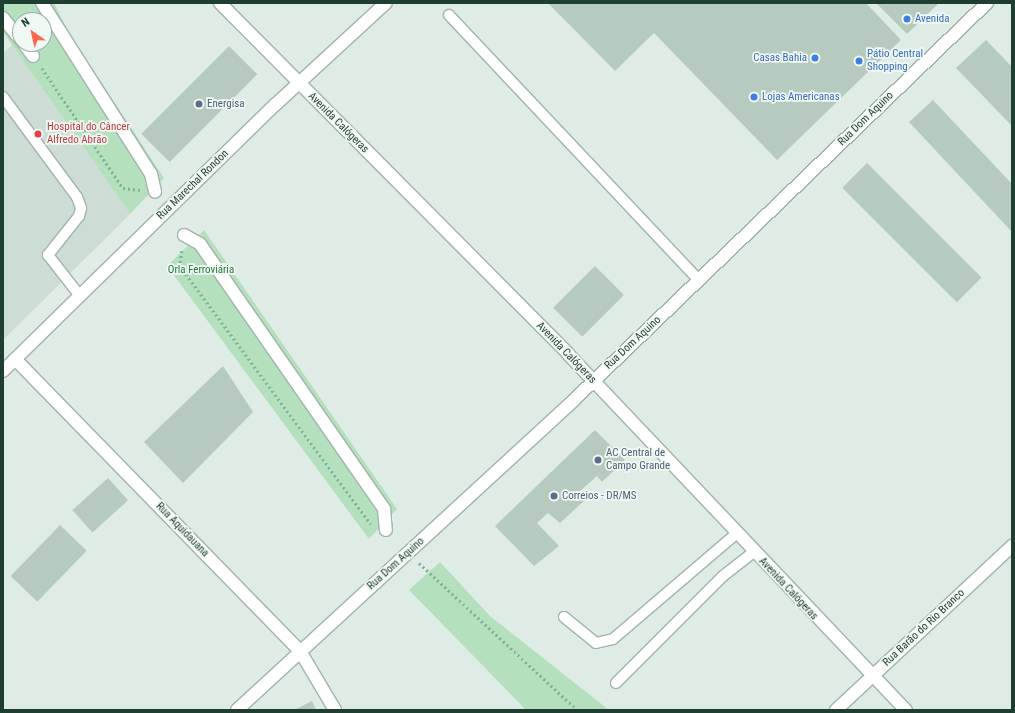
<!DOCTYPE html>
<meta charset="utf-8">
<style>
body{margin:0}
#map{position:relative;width:1015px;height:713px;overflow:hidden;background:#dfece5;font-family:"Roboto Condensed",sans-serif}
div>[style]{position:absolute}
.built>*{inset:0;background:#cddcd4}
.green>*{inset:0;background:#b5e0bd}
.building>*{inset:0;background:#b7cac0;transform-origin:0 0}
.path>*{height:2.5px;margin-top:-1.25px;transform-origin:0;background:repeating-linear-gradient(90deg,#7cb39d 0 2px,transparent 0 5px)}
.roads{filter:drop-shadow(1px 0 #a1b4ac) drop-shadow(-1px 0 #a1b4ac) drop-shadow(0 1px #a1b4ac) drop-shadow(0 -1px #a1b4ac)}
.service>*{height:10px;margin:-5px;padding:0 5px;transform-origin:5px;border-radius:5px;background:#fff}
.pedestrian>*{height:12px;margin:-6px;padding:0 6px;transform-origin:6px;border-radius:6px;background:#fff}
.minor>*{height:12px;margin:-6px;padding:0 6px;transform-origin:6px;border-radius:6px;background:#fff}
.secondary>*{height:12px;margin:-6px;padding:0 6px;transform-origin:6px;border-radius:6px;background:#fff}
.dots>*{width:11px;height:11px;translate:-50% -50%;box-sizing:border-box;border:2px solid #f0f8f3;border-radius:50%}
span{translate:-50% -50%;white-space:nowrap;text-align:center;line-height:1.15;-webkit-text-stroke:3.5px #f0f8f3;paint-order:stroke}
.shop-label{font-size:11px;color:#366cbe}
.left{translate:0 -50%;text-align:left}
.right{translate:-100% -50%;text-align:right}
.service-label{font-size:11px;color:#4e5e75}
.street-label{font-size:11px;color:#1e3e32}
.health-label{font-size:11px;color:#be3a42}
.park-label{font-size:11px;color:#24793d}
.frame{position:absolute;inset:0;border:4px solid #1e3e32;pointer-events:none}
.north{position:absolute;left:12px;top:12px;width:40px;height:40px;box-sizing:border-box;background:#f0f8f3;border:1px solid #9caea6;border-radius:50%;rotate:326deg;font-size:11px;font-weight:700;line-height:16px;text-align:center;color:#1e3e32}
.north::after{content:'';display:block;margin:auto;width:14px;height:18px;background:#ff664a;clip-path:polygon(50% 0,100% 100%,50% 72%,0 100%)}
</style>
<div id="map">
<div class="built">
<div style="clip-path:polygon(12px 45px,130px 214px,3px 340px,3px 53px)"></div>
</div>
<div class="green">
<div style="clip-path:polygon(evenodd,3px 3px,54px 3px,69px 33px,164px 178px,130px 214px,3px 32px,3px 3px,20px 20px,44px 20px,44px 44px,20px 44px,20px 20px)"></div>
<div style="clip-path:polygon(204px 230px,397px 509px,369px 539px,167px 266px)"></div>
<div style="clip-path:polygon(440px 562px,490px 616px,609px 710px,526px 710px,409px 590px)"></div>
</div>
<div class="building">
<div style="clip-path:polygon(548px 3px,866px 3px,901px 40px,777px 160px,654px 33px,615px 71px)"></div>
<div style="clip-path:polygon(876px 3px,939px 3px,907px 34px)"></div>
<div style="clip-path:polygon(986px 40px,1012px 67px,1012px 126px,956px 68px)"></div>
<div style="left:229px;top:46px;width:40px;height:124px;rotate:45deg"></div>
<div style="clip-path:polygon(933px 100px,1012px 184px,1012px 232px,909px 122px)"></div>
<div style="left:867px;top:163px;width:162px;height:35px;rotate:45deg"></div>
<div style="left:595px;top:266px;width:41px;height:59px;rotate:45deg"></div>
<div style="clip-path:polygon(223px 366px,253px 412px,183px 483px,144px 442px)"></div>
<div style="clip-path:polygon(595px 430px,625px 460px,602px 482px,597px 476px,579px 492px,585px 500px,560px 523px,548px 513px,537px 523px,559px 546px,534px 566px,495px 526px)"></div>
<div style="left:108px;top:478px;width:30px;height:48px;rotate:48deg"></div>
<div style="left:60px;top:525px;width:37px;height:71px;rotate:44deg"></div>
<div style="clip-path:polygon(312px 701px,316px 710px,294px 710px)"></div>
</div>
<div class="path">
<div style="left:42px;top:68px;width:145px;rotate:56deg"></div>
<div style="left:123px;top:188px;width:17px;rotate:7deg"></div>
<div style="left:182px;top:251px;width:15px;rotate:98deg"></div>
<div style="left:180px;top:266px;width:321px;rotate:53.5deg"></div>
<div style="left:419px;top:563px;width:216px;rotate:42.9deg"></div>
</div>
<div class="roads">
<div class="service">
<div style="left:449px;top:15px;width:364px;rotate:46.7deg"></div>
<div style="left:3px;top:97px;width:124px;rotate:53.5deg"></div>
<div style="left:77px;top:197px;width:12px;rotate:70deg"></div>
<div style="left:81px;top:208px;width:8px;rotate:104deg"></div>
<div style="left:79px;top:216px;width:50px;rotate:128.5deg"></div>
<div style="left:48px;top:255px;width:52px;rotate:52deg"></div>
<div style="left:564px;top:617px;width:41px;rotate:39.1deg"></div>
<div style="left:596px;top:643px;width:17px;rotate:-13deg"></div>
<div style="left:613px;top:639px;width:162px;rotate:-40.5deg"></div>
<div style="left:616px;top:683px;width:151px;rotate:-45deg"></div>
<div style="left:723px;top:576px;width:39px;rotate:-38deg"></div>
</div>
<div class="pedestrian">
<div style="left:42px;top:3px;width:203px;rotate:57.5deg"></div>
<div style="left:151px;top:174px;width:18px;rotate:77deg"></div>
<div style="left:3px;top:18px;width:27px;rotate:51deg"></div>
<div style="left:24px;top:44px;width:15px;rotate:53deg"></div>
<div style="left:184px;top:235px;width:18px;rotate:29deg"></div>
<div style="left:200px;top:244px;width:323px;rotate:55.2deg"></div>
<div style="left:384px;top:509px;width:21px;rotate:85deg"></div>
</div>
<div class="minor">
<div style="left:15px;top:359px;width:408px;rotate:45.7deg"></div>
<div style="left:300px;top:651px;width:69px;rotate:59.3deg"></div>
<div style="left:3px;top:371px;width:382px;rotate:-44.4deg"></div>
<div style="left:276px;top:104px;width:149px;rotate:-42.6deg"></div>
<div style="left:237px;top:710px;width:458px;rotate:-42.6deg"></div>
<div style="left:574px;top:400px;width:573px;rotate:-43.87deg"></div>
<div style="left:836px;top:710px;width:241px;rotate:-43deg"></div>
</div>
<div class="secondary">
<div style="left:220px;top:3px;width:494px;rotate:45.2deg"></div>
<div style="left:568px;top:354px;width:491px;rotate:46.5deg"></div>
</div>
</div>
<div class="dots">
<div style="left:907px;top:19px;background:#3f7fe0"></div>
<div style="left:815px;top:58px;background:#3f7fe0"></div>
<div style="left:859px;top:61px;background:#3f7fe0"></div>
<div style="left:754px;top:97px;background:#3f7fe0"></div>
<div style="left:199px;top:104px;background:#5c6f8a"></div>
<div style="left:38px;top:134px;background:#e0444e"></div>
<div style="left:598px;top:460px;background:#5c6f8a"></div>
<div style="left:554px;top:496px;background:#5c6f8a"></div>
</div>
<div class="shop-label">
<span class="left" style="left:915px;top:19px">Avenida</span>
<span class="left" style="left:867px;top:61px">Pátio Central<br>Shopping</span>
<span class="right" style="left:807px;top:58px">Casas Bahia</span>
<span class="left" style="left:762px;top:97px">Lojas Americanas</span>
</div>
<div class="service-label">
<span class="left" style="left:207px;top:104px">Energisa</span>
<span class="left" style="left:606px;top:460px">AC Central de<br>Campo Grande</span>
<span class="left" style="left:562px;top:496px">Correios - DR/MS</span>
</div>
<div class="street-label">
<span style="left:866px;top:119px;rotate:-44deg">Rua Dom Aquino</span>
<span style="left:338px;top:123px;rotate:45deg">Avenida Calógeras</span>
<span style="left:193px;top:185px;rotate:-44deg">Rua Marechal Rondon</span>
<span style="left:633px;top:343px;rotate:-43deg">Rua Dom Aquino</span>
<span style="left:566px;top:353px;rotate:46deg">Avenida Calógeras</span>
<span style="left:182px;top:530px;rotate:46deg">Rua Aquidauana</span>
<span style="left:396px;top:564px;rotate:-42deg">Rua Dom Aquino</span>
<span style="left:788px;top:589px;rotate:47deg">Avenida Calógeras</span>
<span style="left:924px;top:628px;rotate:-43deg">Rua Barão do Rio Branco</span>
</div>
<div class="health-label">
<span class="left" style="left:47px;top:134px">Hospital do Câncer<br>Alfredo Abrão</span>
</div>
<div class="park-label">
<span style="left:201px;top:270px">Orla Ferroviária</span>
</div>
<div class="frame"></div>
<div class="north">N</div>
</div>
